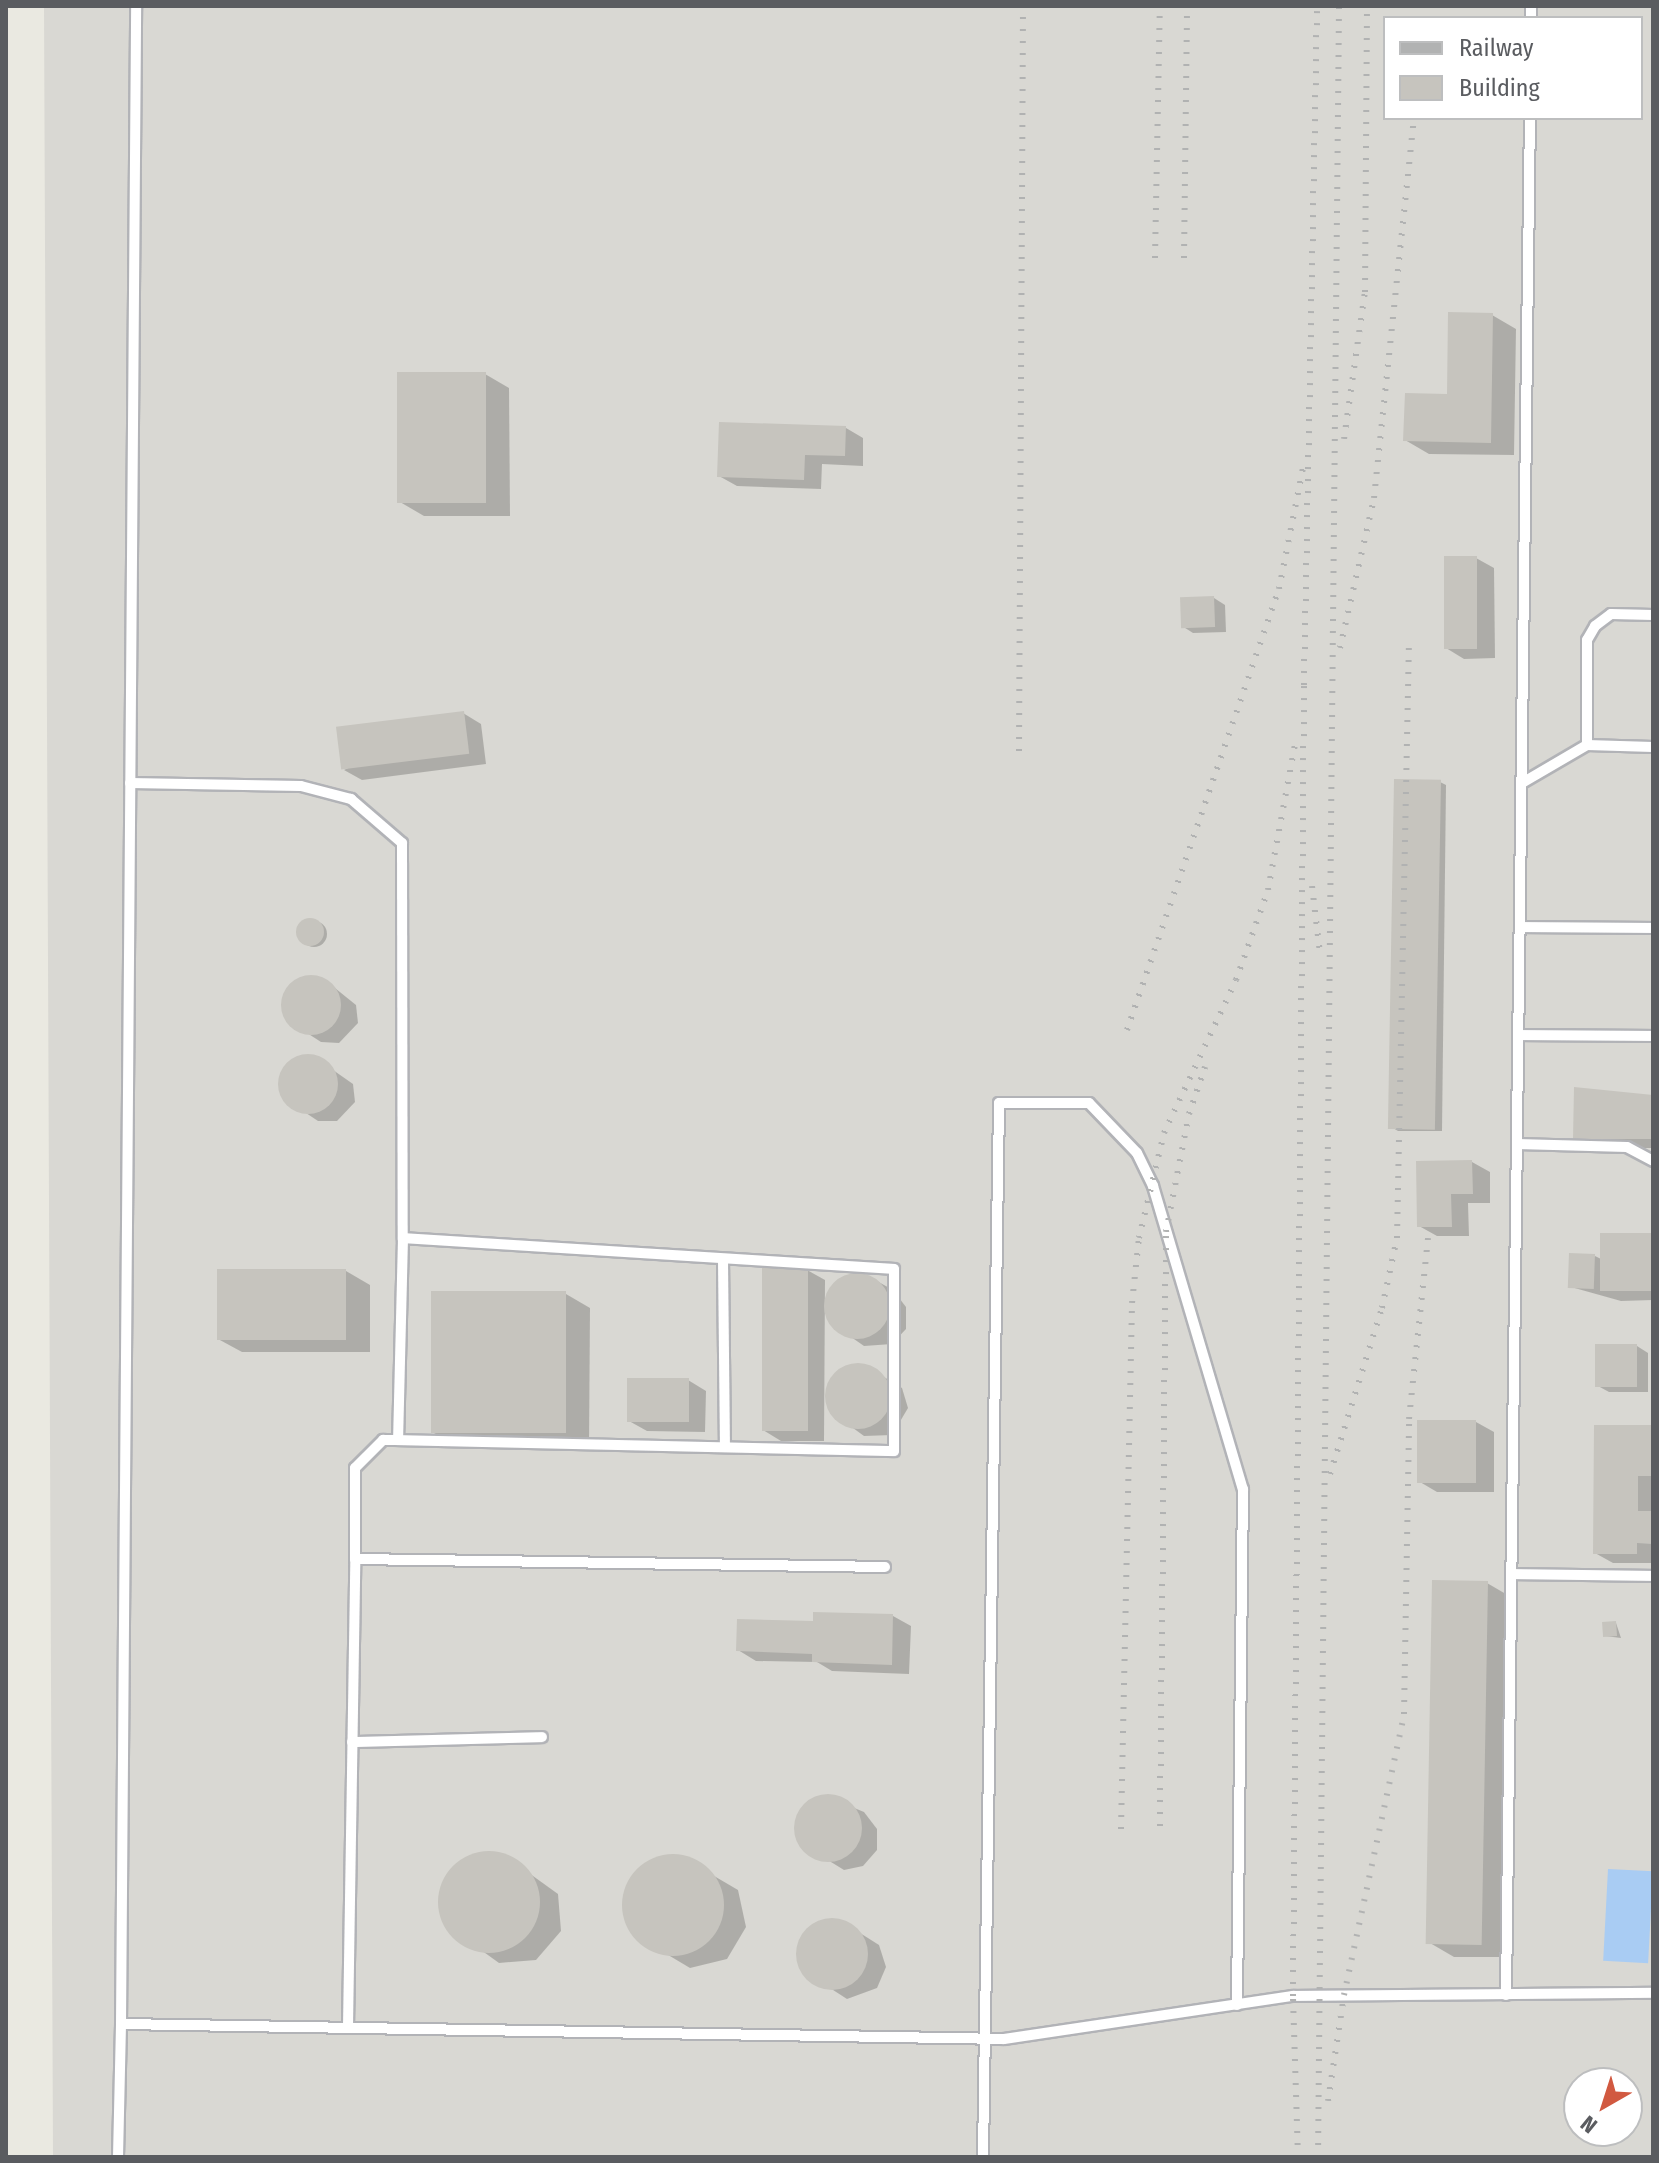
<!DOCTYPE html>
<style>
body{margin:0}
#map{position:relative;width:1659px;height:2163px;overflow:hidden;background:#eae9e1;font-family:"Fira Sans Condensed",sans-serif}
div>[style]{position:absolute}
.industrial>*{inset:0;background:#d9d8d3}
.water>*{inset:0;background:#a9ccf3;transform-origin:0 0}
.shadow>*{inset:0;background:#0003}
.round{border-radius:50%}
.building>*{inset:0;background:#c6c4be;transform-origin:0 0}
.roads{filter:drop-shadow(2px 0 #b2b3b7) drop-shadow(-2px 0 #b2b3b7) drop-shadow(0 2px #b2b3b7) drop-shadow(0 -2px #b2b3b7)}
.lane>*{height:10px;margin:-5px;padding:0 5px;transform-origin:5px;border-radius:5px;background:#fff}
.rail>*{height:6px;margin-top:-3px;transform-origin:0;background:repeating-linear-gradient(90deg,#b1b2b2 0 2px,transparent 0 12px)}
span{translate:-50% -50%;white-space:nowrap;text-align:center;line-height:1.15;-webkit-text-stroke:6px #fff;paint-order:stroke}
.frame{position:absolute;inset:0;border:8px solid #5a5c60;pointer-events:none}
.legend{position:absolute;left:1383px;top:16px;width:260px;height:104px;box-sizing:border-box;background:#fff;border:2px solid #bdbebf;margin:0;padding:10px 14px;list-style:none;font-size:24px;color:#5a5c60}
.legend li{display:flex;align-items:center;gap:16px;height:40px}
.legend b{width:40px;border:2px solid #bdbebf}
.north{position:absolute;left:1563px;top:2067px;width:80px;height:80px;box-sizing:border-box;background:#fff;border:2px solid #bdbebf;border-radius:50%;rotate:219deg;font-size:22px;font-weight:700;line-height:32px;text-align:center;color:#5a5c60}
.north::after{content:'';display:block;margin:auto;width:28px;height:36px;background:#d15940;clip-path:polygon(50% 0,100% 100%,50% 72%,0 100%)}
</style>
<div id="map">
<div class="industrial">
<div style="clip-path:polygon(evenodd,44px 6px,1653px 6px,1653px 2157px,53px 2157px,44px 6px,1385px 18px,1641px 18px,1641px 118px,1385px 118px,1385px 18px,44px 6px,1579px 2083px,1627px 2083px,1627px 2131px,1579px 2131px,1579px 2083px)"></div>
</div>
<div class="water">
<div style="left:1608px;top:1869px;width:45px;height:92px;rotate:3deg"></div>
</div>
<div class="shadow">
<div style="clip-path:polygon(1492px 315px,1516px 329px,1514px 455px,1429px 454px,1405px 440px,1448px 396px)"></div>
<div style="clip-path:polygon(485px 374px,509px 388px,510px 516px,424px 516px,400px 502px)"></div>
<div style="clip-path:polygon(846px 428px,863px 438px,863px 466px,822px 464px,821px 489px,737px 486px,719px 476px)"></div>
<div style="clip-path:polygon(1476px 558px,1494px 568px,1495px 658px,1464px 659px,1446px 648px)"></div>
<div style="clip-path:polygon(1214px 598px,1225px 605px,1226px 632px,1193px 633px,1182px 626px)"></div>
<div style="clip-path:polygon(463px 713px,481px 724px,486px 764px,362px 780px,344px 770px)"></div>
<div style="clip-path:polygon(1440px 782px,1446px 785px,1442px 1131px,1398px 1131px,1393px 1128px)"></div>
<div class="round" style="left:301px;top:921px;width:26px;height:26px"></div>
<div style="clip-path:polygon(298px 980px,325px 980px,356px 1005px,358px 1023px,339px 1043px,321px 1042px,287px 1020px,286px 993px)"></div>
<div style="clip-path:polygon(313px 1056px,353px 1084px,355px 1102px,337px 1121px,318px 1121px,285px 1099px,280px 1081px,296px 1059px)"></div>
<div style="clip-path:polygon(1576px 1089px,1653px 1097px,1653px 1148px,1593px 1148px,1575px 1137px)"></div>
<div style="clip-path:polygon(1472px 1162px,1490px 1172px,1490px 1203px,1468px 1203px,1469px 1236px,1437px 1236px,1419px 1226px)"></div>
<div style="clip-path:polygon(1653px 1235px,1653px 1300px,1621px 1301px,1571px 1287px,1595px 1256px,1603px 1260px)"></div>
<div style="clip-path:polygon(807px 1270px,825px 1280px,824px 1441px,781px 1441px,763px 1430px)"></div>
<div style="clip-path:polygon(346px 1271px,370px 1285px,370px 1352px,242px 1352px,218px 1339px)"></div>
<div style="clip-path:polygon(843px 1278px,875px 1280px,893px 1290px,906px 1307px,906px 1329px,892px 1344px,864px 1346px,831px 1323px,828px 1294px)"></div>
<div style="clip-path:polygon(566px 1294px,590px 1308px,589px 1447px,456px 1445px,432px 1432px)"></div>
<div style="clip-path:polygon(1637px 1346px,1648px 1353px,1648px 1392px,1609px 1392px,1598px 1386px)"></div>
<div style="clip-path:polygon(864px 1365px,902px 1388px,908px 1408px,892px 1435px,864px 1436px,831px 1412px,829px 1383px,844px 1368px)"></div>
<div style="clip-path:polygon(688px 1380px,706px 1391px,705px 1432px,647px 1431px,629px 1421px)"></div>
<div style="clip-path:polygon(1476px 1422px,1494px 1432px,1494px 1492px,1437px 1492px,1420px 1482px)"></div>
<div style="clip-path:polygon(1653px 1427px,1653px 1563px,1613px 1563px,1595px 1553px)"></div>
<div style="clip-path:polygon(1487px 1583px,1511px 1597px,1508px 1957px,1454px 1957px,1430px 1943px)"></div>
<div style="clip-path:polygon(893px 1616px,911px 1626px,909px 1674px,832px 1671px,817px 1662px,756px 1661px,738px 1650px,815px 1623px)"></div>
<div style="clip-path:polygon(1616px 1623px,1621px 1638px,1605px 1636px)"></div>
<div style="clip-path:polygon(825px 1796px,864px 1812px,877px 1829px,877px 1850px,863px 1866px,844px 1870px,800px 1843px,799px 1814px)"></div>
<div style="clip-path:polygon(504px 1855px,558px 1894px,561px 1931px,536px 1960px,499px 1963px,445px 1924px,442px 1886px,466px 1858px)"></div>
<div style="clip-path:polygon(680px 1856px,738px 1890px,746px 1927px,727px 1959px,690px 1968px,633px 1934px,624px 1897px,644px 1865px)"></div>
<div style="clip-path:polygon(841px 1921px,879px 1945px,886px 1967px,877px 1988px,847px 1999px,802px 1970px,798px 1949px,818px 1922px)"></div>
</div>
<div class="building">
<div style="clip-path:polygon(1448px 312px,1493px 313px,1491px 443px,1403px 441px,1405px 393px,1447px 394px)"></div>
<div style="left:397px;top:372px;width:89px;height:131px"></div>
<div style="clip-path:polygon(719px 422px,846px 426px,845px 456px,805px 455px,804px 480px,717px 477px)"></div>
<div style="left:1444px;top:556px;width:33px;height:93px"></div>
<div style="left:1214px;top:596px;width:31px;height:34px;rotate:88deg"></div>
<div style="left:464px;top:711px;width:43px;height:129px;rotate:83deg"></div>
<div style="left:1394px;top:779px;width:47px;height:350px;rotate:1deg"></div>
<div class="round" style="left:296px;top:918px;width:28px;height:28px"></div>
<div class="round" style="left:281px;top:975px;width:60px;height:60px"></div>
<div class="round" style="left:278px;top:1054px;width:60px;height:60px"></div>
<div style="clip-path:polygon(1574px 1087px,1653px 1095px,1653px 1139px,1573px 1139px)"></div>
<div style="clip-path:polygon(1472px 1160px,1473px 1194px,1451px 1194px,1452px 1227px,1417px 1227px,1416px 1161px)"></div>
<div style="left:1600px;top:1233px;width:53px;height:58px"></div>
<div style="left:1569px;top:1253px;width:26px;height:35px;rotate:2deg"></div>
<div style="left:762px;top:1268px;width:46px;height:163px"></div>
<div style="left:217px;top:1269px;width:129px;height:71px"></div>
<div class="round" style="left:824px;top:1273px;width:66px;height:66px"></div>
<div style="left:431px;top:1291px;width:135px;height:142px"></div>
<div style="left:1595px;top:1344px;width:42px;height:43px"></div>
<div class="round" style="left:825px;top:1363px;width:66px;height:66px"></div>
<div style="left:627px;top:1378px;width:62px;height:44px"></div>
<div style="left:1417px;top:1420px;width:59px;height:63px"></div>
<div style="clip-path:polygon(1594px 1425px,1653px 1425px,1653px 1476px,1638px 1476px,1638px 1511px,1651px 1511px,1652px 1544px,1637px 1543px,1637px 1554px,1593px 1554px)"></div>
<div style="left:1432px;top:1580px;width:56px;height:364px;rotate:1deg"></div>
<div style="clip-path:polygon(813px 1612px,893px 1614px,892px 1665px,812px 1662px,812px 1654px,736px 1651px,737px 1619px,813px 1621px)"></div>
<div style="left:1616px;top:1621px;width:15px;height:14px;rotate:86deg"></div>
<div class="round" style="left:794px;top:1794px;width:68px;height:68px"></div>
<div class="round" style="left:438px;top:1851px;width:102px;height:102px"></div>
<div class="round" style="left:622px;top:1854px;width:102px;height:102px"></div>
<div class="round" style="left:796px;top:1918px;width:72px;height:72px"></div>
</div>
<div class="roads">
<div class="lane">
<div style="left:1531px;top:18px;width:12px;rotate:-90deg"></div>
<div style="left:1587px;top:745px;width:105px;rotate:-90deg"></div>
<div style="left:1587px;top:640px;width:16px;rotate:-60deg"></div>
<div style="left:1595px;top:626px;width:20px;rotate:-37deg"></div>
<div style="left:1611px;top:614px;width:42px;rotate:1.4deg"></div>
<div style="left:130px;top:783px;width:171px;rotate:1deg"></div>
<div style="left:301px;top:786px;width:52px;rotate:14.6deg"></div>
<div style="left:351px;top:799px;width:67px;rotate:40.8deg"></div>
<div style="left:402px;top:843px;width:395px;rotate:89.9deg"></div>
<div style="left:1522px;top:783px;width:75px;rotate:-30.3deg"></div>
<div style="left:1587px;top:745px;width:66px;rotate:1.7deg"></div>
<div style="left:1520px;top:927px;width:133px;rotate:0.4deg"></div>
<div style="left:1518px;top:1035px;width:135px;rotate:0.4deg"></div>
<div style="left:1517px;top:1144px;width:110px;rotate:1.6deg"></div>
<div style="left:1627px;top:1147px;width:30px;rotate:28deg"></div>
<div style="left:723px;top:1260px;width:187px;rotate:89.4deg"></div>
<div style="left:355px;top:1559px;width:91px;rotate:-90deg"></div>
<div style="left:355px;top:1468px;width:40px;rotate:-45deg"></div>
<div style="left:383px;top:1440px;width:15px"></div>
<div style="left:398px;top:1440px;width:496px;rotate:1.3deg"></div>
<div style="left:894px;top:1451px;width:182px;rotate:-90deg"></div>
<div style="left:894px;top:1269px;width:492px;rotate:-176.4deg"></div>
<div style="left:403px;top:1238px;width:202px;rotate:91.4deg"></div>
<div style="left:1512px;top:1574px;width:141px;rotate:0.8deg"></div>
<div style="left:352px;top:1742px;width:190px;rotate:-1.5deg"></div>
<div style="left:1506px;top:1995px;width:1877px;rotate:-89.27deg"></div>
<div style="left:121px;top:2024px;width:2018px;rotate:-89.57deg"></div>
<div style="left:348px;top:2027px;width:468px;rotate:-89.1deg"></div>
<div style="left:355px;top:1559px;width:530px;rotate:0.86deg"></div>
<div style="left:118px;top:2157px;width:133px;rotate:-88.7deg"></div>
<div style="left:121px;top:2024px;width:883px;rotate:0.97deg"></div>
<div style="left:1004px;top:2039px;width:292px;rotate:-8.5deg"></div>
<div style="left:1293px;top:1996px;width:360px;rotate:-0.5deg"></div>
<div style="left:983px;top:2157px;width:1054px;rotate:-89.13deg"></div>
<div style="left:999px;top:1103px;width:90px"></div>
<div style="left:1089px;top:1103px;width:69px;rotate:46.2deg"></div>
<div style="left:1137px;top:1153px;width:37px;rotate:64deg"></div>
<div style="left:1153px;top:1186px;width:316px;rotate:73.5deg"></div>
<div style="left:1243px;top:1489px;width:516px;rotate:90.67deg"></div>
</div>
</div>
<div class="rail">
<div style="left:1417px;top:18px;width:12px;rotate:-90deg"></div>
<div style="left:1155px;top:258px;width:252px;rotate:-88.9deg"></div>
<div style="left:1184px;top:258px;width:252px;rotate:-89.3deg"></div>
<div style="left:1344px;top:439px;width:148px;rotate:-81.9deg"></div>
<div style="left:1365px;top:292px;width:286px;rotate:-89.6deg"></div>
<div style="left:1340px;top:648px;width:154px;rotate:-77.2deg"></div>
<div style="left:1374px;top:498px;width:382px;rotate:-84deg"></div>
<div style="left:1019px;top:751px;width:745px;rotate:-89.69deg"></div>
<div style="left:1312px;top:886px;width:67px;rotate:83.2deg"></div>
<div style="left:1127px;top:1030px;width:466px;rotate:-71deg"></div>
<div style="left:1279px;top:589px;width:123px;rotate:-78.8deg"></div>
<div style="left:1330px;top:1474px;width:174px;rotate:-72.6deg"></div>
<div style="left:1382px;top:1308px;width:72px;rotate:-77.9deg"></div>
<div style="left:1397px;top:1238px;width:599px;rotate:-88.85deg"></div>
<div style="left:1160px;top:1826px;width:594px;rotate:-89.42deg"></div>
<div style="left:1166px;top:1232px;width:120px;rotate:-79deg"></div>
<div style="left:1189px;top:1114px;width:50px;rotate:-71.2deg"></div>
<div style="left:1121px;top:1829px;width:526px;rotate:-88.8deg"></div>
<div style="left:1132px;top:1303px;width:65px;rotate:-83.9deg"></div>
<div style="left:1139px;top:1238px;width:108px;rotate:-76.6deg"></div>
<div style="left:1164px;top:1133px;width:169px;rotate:-64.8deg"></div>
<div style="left:1236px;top:980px;width:96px;rotate:-70.4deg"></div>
<div style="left:1268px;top:890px;width:147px;rotate:-79.5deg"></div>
<div style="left:1328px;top:2101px;width:107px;rotate:-81.4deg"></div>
<div style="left:1344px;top:1995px;width:287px;rotate:-77.9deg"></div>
<div style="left:1404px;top:1714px;width:295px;rotate:-89deg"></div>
<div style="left:1409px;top:1419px;width:182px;rotate:-84deg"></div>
<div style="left:1298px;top:2157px;width:161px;rotate:-91.8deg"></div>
<div style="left:1293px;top:1996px;width:1311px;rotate:-89.52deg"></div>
<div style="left:1304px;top:685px;width:679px;rotate:-88.9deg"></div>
<div style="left:1318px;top:2157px;width:2151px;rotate:-89.44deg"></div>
</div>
<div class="frame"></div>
<ul class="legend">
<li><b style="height:10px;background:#b1b2b2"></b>Railway</li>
<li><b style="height:22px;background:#c6c4be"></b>Building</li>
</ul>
<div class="north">N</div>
</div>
